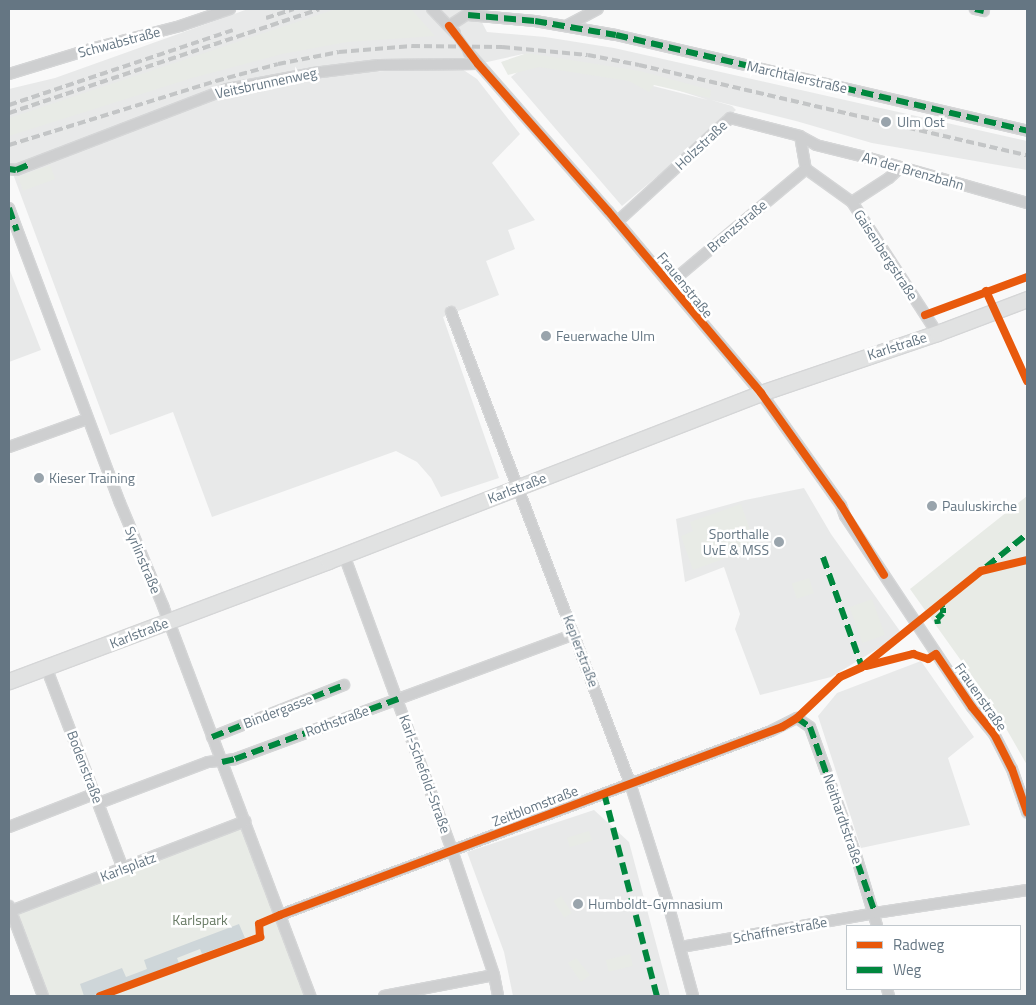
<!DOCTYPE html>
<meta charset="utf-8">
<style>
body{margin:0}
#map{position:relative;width:1036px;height:1005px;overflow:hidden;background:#f9f9f9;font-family:"Titillium Web",sans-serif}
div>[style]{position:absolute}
.built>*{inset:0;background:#e8e9e9}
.green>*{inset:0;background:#e8ebe6;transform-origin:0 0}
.water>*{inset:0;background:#ced6d9}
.roads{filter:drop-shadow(1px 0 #d5d6d7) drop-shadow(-1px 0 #d5d6d7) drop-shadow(0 1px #d5d6d7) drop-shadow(0 -1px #d5d6d7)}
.street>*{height:10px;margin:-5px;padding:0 5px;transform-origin:5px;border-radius:5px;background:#cecfd0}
.secondary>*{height:15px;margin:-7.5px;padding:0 7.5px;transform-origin:7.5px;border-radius:7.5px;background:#e1e2e2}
.rail>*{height:4px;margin-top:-2px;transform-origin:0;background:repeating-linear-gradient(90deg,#c3c5c6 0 8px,transparent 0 12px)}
.street-bridge>*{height:10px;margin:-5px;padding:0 5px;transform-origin:5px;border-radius:5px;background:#cecfd0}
.quiet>*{height:6px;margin-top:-3px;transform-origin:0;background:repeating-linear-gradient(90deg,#00873e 0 12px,transparent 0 18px)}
.cycleway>*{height:8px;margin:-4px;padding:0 4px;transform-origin:4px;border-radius:4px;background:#e8590c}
.dots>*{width:14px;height:14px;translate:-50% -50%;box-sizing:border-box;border:2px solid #fff;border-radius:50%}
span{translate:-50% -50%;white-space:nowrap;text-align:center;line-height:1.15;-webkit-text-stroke:5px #fff;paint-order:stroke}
.street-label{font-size:14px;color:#657683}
.poi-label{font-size:14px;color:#657683}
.left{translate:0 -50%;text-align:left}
.right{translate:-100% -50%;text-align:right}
.park-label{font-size:14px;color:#687a64}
.frame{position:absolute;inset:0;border:10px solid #657683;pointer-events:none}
.legend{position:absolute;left:846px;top:925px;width:175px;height:65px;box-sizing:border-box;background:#fff;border:1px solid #c1c8cd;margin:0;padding:6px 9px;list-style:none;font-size:15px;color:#657683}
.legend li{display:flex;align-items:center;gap:10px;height:25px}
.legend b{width:25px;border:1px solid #c1c8cd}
</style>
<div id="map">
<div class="built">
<div style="clip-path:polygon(248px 9px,475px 9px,487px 32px,545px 37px,614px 48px,1027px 141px,1027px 170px,872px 143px,796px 121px,711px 100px,732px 106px,736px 110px,622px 206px,511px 77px,532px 61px,610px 75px,708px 100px,609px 68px,523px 54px,478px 64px,427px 64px,227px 89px,9px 169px,9px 89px,55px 78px)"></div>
<div style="clip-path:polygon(444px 68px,462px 69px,477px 79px,520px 134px,492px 163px,535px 220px,508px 230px,515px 249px,486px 261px,499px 295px,443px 317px,499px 478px,441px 497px,431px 478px,417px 462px,396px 451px,212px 517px,173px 412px,110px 435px,13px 174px,220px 97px,345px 73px)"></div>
<div style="clip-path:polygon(9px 268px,41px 350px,9px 362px)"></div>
<div style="clip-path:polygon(804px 488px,831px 534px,902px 634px,831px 677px,760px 695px,735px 629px,740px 614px,724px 567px,685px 582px,676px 519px,745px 500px)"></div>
<div style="clip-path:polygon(921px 661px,974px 737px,948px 758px,970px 825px,861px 848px,818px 716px,837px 693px)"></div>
<div style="clip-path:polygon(594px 810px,629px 842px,670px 996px,513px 996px,504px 952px,467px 852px)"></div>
</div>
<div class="green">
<div style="clip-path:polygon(336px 9px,411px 9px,435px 36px,347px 42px,282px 54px,192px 78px,9px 136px,9px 118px)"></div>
<div style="clip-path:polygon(527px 53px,640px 71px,711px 90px,710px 98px,654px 85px,649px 92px,629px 81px,539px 67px,508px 75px,501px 62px)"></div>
<div style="left:50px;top:165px;width:15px;height:34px;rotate:70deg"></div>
<div style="clip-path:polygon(1027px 496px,1027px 765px,992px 704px,910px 589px)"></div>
<div style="clip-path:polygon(741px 504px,756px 547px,693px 570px,681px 536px,693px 531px,690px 522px)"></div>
<div style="left:809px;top:578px;width:16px;height:18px;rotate:72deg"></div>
<div style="left:872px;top:599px;width:38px;height:24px;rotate:70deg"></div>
<div style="clip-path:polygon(245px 821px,310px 996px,43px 996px,11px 911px)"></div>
<div style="left:589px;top:831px;width:10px;height:23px;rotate:73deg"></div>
<div style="left:561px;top:896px;width:20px;height:9px;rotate:57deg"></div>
<div style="left:630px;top:954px;width:12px;height:25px;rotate:76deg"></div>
<div style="clip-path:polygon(576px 958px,590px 975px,581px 982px,568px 963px)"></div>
</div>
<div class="water">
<div style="clip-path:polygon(239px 924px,245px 938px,202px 954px,200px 949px,177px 958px,179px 963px,92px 996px,84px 996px,80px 984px,122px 968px,126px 977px,142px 971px,147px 969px,144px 960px)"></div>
</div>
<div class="roads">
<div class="street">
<div style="left:432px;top:9px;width:33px;rotate:46deg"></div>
<div style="left:975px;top:9px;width:9px;rotate:13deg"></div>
<div style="left:468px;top:15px;width:67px;rotate:5.1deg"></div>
<div style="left:535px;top:21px;width:82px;rotate:9.8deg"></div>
<div style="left:616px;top:35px;width:422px;rotate:13.1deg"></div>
<div style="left:449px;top:26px;width:27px;rotate:-33deg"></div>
<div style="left:566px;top:26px;width:36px;rotate:-28deg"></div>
<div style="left:469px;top:53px;width:210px;rotate:48.7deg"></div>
<div style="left:608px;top:211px;width:238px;rotate:49.9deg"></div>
<div style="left:761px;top:393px;width:138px;rotate:54.5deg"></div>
<div style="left:841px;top:505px;width:12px;rotate:70deg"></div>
<div style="left:845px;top:516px;width:229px;rotate:56.4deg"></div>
<div style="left:972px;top:707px;width:35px;rotate:51deg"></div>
<div style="left:994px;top:734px;width:39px;rotate:63deg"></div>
<div style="left:1012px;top:769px;width:46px;rotate:70.8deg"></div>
<div style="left:9px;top:74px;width:89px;rotate:-17deg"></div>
<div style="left:94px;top:48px;width:89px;rotate:-14.3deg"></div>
<div style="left:180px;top:26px;width:53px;rotate:-18.8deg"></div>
<div style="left:800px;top:136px;width:18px;rotate:29deg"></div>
<div style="left:816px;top:145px;width:55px;rotate:13.8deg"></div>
<div style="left:869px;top:158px;width:164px;rotate:15.9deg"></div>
<div style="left:9px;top:169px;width:7px;rotate:8deg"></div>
<div style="left:16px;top:170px;width:226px;rotate:-21deg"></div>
<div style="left:227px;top:89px;width:87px;rotate:-10.5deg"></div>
<div style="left:313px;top:73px;width:66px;rotate:-6.9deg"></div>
<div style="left:379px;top:65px;width:99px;rotate:-0.6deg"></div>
<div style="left:806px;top:169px;width:57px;rotate:35.7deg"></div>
<div style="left:852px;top:202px;width:156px;rotate:57deg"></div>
<div style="left:852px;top:202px;width:44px;rotate:-33deg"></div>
<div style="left:889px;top:178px;width:16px;rotate:-43deg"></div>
<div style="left:9px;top:208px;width:315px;rotate:69.4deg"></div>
<div style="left:120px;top:503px;width:112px;rotate:67.3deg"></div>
<div style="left:163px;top:606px;width:417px;rotate:69.3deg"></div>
<div style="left:617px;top:222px;width:154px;rotate:-42.6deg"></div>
<div style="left:730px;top:118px;width:72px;rotate:14.4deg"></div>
<div style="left:800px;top:136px;width:34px;rotate:80deg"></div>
<div style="left:669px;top:284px;width:179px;rotate:-40deg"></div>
<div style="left:451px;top:312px;width:504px;rotate:69.19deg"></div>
<div style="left:630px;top:783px;width:123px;rotate:72.5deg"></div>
<div style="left:667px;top:900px;width:99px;rotate:74.8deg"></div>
<div style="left:9px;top:447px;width:83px;rotate:-19.7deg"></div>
<div style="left:344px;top:555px;width:314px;rotate:69.9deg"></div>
<div style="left:452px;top:850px;width:132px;rotate:71.4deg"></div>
<div style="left:494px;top:975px;width:21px;rotate:79deg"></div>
<div style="left:46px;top:667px;width:216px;rotate:69.1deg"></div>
<div style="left:212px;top:737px;width:142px;rotate:-21.5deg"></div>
<div style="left:99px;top:803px;width:116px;rotate:-20.6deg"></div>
<div style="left:208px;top:762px;width:27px;rotate:-6deg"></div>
<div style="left:235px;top:759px;width:361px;rotate:-20.2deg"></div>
<div style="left:9px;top:827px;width:93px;rotate:-21.3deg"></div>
<div style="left:9px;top:906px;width:96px;rotate:69.3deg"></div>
<div style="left:11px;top:911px;width:251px;rotate:-21deg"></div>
<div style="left:280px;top:915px;width:524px;rotate:-20.54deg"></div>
<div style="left:771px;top:731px;width:29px;rotate:-27deg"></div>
<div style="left:797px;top:718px;width:16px;rotate:35deg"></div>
<div style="left:810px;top:727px;width:133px;rotate:70.2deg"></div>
<div style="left:855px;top:852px;width:77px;rotate:73.4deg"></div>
<div style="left:681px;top:947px;width:197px;rotate:-9.9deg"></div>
<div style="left:875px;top:913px;width:154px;rotate:-8.6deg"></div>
<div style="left:887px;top:989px;width:7px;rotate:74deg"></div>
<div style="left:384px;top:996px;width:112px;rotate:-10.8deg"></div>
</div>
<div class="secondary">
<div style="left:9px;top:681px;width:341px;rotate:-20.6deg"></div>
<div style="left:328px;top:561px;width:464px;rotate:-21.2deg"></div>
<div style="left:761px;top:393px;width:186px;rotate:-18.8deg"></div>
<div style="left:937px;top:333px;width:96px;rotate:-20.7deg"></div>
</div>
</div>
<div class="rail">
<div style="left:266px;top:18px;width:29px;rotate:-18deg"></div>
<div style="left:9px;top:105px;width:236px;rotate:-18.5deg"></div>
<div style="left:9px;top:113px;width:327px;rotate:-18.5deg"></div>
<div style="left:9px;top:145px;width:217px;rotate:-17.2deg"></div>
<div style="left:216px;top:81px;width:64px;rotate:-15.3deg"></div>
<div style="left:278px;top:64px;width:62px;rotate:-11.1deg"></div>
<div style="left:339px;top:52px;width:73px;rotate:-4.7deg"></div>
<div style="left:412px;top:46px;width:90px;rotate:0.6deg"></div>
<div style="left:502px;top:47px;width:86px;rotate:5.3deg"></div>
<div style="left:588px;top:55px;width:52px;rotate:11.1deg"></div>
<div style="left:639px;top:65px;width:398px;rotate:13.1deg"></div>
</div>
<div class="street-bridge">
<div style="left:455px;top:33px;width:24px;rotate:55deg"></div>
</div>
<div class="quiet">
<div style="left:975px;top:9px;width:9px;rotate:13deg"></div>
<div style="left:468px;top:15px;width:67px;rotate:5.1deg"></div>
<div style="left:535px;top:21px;width:82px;rotate:9.8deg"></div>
<div style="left:616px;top:35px;width:422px;rotate:13.1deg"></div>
<div style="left:9px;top:169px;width:7px;rotate:8deg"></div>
<div style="left:16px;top:170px;width:15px;rotate:-23deg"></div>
<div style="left:9px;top:208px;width:24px;rotate:71deg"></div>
<div style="left:823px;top:557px;width:117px;rotate:70.5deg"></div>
<div style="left:986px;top:567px;width:53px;rotate:-38.8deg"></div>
<div style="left:938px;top:624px;width:5px;rotate:-101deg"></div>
<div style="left:937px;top:619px;width:8px;rotate:-45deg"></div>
<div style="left:943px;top:613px;width:5px;rotate:-90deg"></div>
<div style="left:943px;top:608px;width:5px;rotate:-127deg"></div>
<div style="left:797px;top:718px;width:16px;rotate:35deg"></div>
<div style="left:810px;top:727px;width:197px;rotate:70.7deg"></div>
<div style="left:212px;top:737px;width:142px;rotate:-21.5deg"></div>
<div style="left:222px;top:762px;width:13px;rotate:-13deg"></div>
<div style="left:235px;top:759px;width:174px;rotate:-20.2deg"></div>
<div style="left:604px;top:793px;width:210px;rotate:75.4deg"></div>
</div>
<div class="cycleway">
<div style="left:449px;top:26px;width:48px;rotate:52.7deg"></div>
<div style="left:478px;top:64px;width:196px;rotate:48.5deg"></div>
<div style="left:608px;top:211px;width:238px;rotate:49.9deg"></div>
<div style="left:761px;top:393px;width:138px;rotate:54.5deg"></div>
<div style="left:841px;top:505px;width:82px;rotate:58.4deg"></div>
<div style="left:986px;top:291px;width:99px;rotate:65.5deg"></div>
<div style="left:925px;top:315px;width:109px;rotate:-20.4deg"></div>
<div style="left:866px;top:666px;width:49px;rotate:-14.3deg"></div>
<div style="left:913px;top:654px;width:16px;rotate:18deg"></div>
<div style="left:928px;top:659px;width:9px;rotate:-32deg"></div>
<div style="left:936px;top:654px;width:64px;rotate:55.8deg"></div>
<div style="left:972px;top:707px;width:35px;rotate:51deg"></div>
<div style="left:994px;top:734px;width:39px;rotate:63deg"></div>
<div style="left:1012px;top:769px;width:46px;rotate:70.8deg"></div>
<div style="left:100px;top:996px;width:171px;rotate:-20.2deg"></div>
<div style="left:260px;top:937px;width:13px;rotate:-94deg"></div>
<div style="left:259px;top:924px;width:23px;rotate:-23deg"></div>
<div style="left:280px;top:915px;width:536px;rotate:-20.53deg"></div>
<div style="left:782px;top:727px;width:17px;rotate:-31deg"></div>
<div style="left:797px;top:718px;width:59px;rotate:-43.6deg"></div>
<div style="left:840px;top:677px;width:24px;rotate:-24deg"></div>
<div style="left:862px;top:667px;width:153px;rotate:-38.9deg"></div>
<div style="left:981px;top:571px;width:47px;rotate:-13.4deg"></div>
</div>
<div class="dots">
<div style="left:886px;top:122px;background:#99a4ac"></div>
<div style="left:546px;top:336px;background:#99a4ac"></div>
<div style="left:39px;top:478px;background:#99a4ac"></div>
<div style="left:932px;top:506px;background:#99a4ac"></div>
<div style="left:779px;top:542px;background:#99a4ac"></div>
<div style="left:578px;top:904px;background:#99a4ac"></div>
</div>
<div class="street-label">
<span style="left:119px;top:42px;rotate:-15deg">Schwabstraße</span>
<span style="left:797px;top:77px;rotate:13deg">Marchtalerstraße</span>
<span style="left:266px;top:83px;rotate:-12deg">Veitsbrunnenweg</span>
<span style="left:701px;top:145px;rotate:-43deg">Holzstraße</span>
<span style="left:913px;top:171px;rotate:16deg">An der Brenzbahn</span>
<span style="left:737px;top:226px;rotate:-40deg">Brenzstraße</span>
<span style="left:886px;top:255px;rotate:57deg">Gaisenbergstraße</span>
<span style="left:685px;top:285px;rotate:51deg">Frauenstraße</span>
<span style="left:897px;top:346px;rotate:-18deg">Karlstraße</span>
<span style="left:517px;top:488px;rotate:-21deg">Karlstraße</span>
<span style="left:143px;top:560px;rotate:67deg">Syrlinstraße</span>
<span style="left:139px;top:633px;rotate:-21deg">Karlstraße</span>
<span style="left:581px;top:651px;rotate:69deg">Keplerstraße</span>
<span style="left:981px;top:697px;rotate:55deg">Frauenstraße</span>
<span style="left:278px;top:711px;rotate:-21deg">Bindergasse</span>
<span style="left:337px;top:721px;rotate:-20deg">Rothstraße</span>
<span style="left:85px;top:767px;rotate:69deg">Bodenstraße</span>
<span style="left:425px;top:774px;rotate:70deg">Karl-Schefold-Straße</span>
<span style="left:535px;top:806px;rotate:-21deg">Zeitblomstraße</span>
<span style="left:843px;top:819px;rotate:71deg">Neithardtstraße</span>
<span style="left:128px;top:867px;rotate:-21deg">Karlsplatz</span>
<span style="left:780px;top:930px;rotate:-10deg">Schaffnerstraße</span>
</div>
<div class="poi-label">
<span class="left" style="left:897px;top:122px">Ulm Ost</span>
<span class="left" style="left:556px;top:336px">Feuerwache Ulm</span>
<span class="left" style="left:49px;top:478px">Kieser Training</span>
<span class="left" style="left:942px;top:506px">Pauluskirche</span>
<span class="right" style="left:769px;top:542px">Sporthalle<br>UvE &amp; MSS</span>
<span class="left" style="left:588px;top:904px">Humboldt-Gymnasium</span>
</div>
<div class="park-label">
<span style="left:200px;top:920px">Karlspark</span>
</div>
<div class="frame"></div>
<ul class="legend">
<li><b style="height:6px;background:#e8590c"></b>Radweg</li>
<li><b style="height:6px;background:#00873e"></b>Weg</li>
</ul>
</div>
